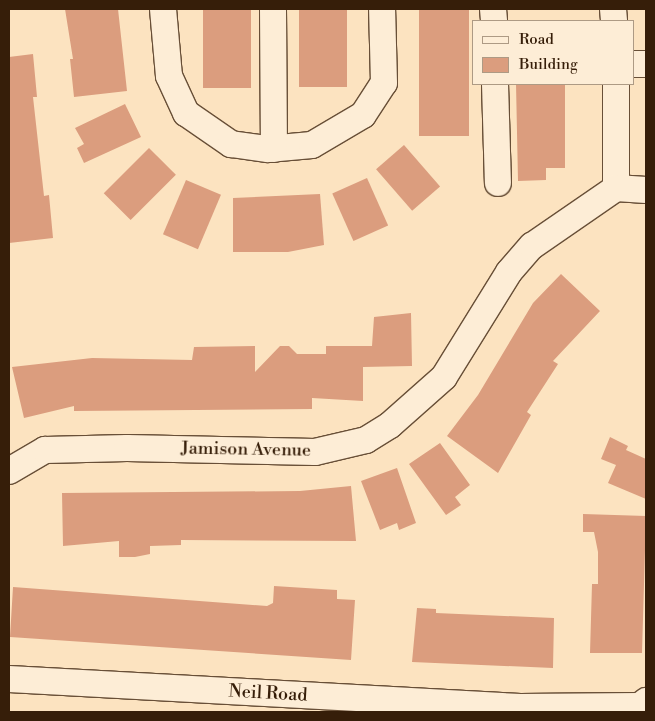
<!DOCTYPE html>
<style>
body{margin:0}
#map{position:relative;width:655px;height:721px;overflow:hidden;background:#fce3c0;font-family:"Libre Bodoni",serif}
div>[style]{position:absolute}
.building>*{inset:0;background:#db9d7e;transform-origin:0 0}
.roads{filter:drop-shadow(1px 0 #684f37) drop-shadow(-1px 0 #684f37) drop-shadow(0 1px #684f37) drop-shadow(0 -1px #684f37)}
.minor>*{height:26px;margin:-13px;padding:0 13px;transform-origin:13px;border-radius:13px;background:#fdedd6}
span{translate:-50% -50%;white-space:nowrap;text-align:center;line-height:1.15;-webkit-text-stroke:4.5px #fdedd6;paint-order:stroke}
.street-label{font-size:18px;color:#361e09}
.frame{position:absolute;inset:0;border:10px solid #361e09;pointer-events:none}
.legend{position:absolute;left:472px;top:20px;width:162px;height:65px;box-sizing:border-box;background:#fdedd6;border:1px solid #ad9a84;margin:0;padding:6px 9px;list-style:none;font-size:15px;color:#361e09}
.legend li{display:flex;align-items:center;gap:10px;height:25px}
.legend b{width:25px;border:1px solid #ad9a84}
</style>
<div id="map">
<div class="building">
<div style="clip-path:polygon(65px 9px,118px 9px,127px 91px,74px 97px,70px 59px,73px 59px)"></div>
<div style="left:203px;top:9px;width:48px;height:79px"></div>
<div style="left:299px;top:9px;width:48px;height:78px"></div>
<div style="left:419px;top:9px;width:50px;height:127px"></div>
<div style="clip-path:polygon(33px 54px,37px 97px,33px 97px,44px 196px,49px 195px,53px 238px,9px 243px,9px 57px)"></div>
<div style="clip-path:polygon(516px 84px,565px 84px,565px 168px,546px 168px,546px 180px,518px 181px)"></div>
<div style="clip-path:polygon(125px 104px,141px 137px,84px 163px,77px 148px,84px 144px,75px 128px)"></div>
<div style="left:404px;top:145px;width:55px;height:37px;rotate:49deg"></div>
<div style="left:149px;top:148px;width:38px;height:64px;rotate:45deg"></div>
<div style="left:367px;top:178px;width:52px;height:38px;rotate:66deg"></div>
<div style="left:186px;top:180px;width:38px;height:59px;rotate:23deg"></div>
<div style="clip-path:polygon(320px 194px,324px 245px,288px 252px,233px 252px,233px 198px)"></div>
<div style="clip-path:polygon(561px 274px,600px 311px,553px 361px,558px 364px,527px 412px,531px 415px,498px 473px,447px 436px,478px 395px,533px 303px)"></div>
<div style="clip-path:polygon(411px 313px,412px 366px,363px 367px,363px 401px,312px 398px,312px 409px,74px 411px,74px 406px,24px 418px,12px 367px,92px 358px,192px 360px,194px 347px,255px 346px,255px 372px,280px 346px,289px 346px,297px 354px,326px 354px,326px 346px,372px 346px,374px 317px)"></div>
<div style="clip-path:polygon(610px 437px,628px 446px,626px 450px,646px 459px,646px 499px,608px 483px,616px 465px,601px 459px)"></div>
<div style="clip-path:polygon(440px 443px,470px 485px,455px 497px,461px 505px,446px 515px,409px 464px)"></div>
<div style="clip-path:polygon(397px 468px,416px 523px,399px 530px,397px 523px,380px 530px,361px 481px)"></div>
<div style="clip-path:polygon(351px 486px,356px 541px,181px 540px,181px 545px,150px 546px,150px 554px,135px 557px,119px 557px,119px 541px,63px 546px,62px 493px,300px 491px)"></div>
<div style="clip-path:polygon(583px 514px,646px 516px,642px 653px,590px 653px,592px 584px,598px 584px,598px 552px,594px 532px,583px 532px)"></div>
<div style="clip-path:polygon(274px 586px,337px 590px,337px 599px,355px 600px,351px 660px,10px 637px,13px 587px,267px 606px,273px 603px)"></div>
<div style="clip-path:polygon(417px 608px,436px 609px,436px 613px,554px 618px,553px 668px,412px 662px)"></div>
</div>
<div class="roads">
<div class="minor">
<div style="left:163px;top:9px;width:67px;rotate:84.9deg"></div>
<div style="left:169px;top:76px;width:41px;rotate:65.3deg"></div>
<div style="left:186px;top:113px;width:55px;rotate:34.6deg"></div>
<div style="left:231px;top:144px;width:37px;rotate:8deg"></div>
<div style="left:268px;top:149px;width:44px;rotate:-5.2deg"></div>
<div style="left:312px;top:145px;width:59px;rotate:-30.5deg"></div>
<div style="left:363px;top:115px;width:38px;rotate:-57deg"></div>
<div style="left:384px;top:83px;width:74px;rotate:-91.5deg"></div>
<div style="left:273px;top:9px;width:140px;rotate:89.6deg"></div>
<div style="left:493px;top:9px;width:12px;rotate:85deg"></div>
<div style="left:613px;top:9px;width:12px;rotate:85deg"></div>
<div style="left:634px;top:64px;width:12px"></div>
<div style="left:495px;top:84px;width:99px;rotate:88.3deg"></div>
<div style="left:616px;top:188px;width:104px;rotate:-90deg"></div>
<div style="left:9px;top:471px;width:42px;rotate:-30.3deg"></div>
<div style="left:45px;top:450px;width:82px;rotate:-1.4deg"></div>
<div style="left:127px;top:448px;width:188px;rotate:1.2deg"></div>
<div style="left:315px;top:452px;width:52px;rotate:-13.2deg"></div>
<div style="left:366px;top:440px;width:28px;rotate:-32deg"></div>
<div style="left:390px;top:425px;width:72px;rotate:-41.6deg"></div>
<div style="left:444px;top:377px;width:123px;rotate:-58.2deg"></div>
<div style="left:509px;top:272px;width:35px;rotate:-49deg"></div>
<div style="left:532px;top:246px;width:102px;rotate:-34.6deg"></div>
<div style="left:616px;top:188px;width:30px;rotate:4deg"></div>
<div style="left:9px;top:679px;width:512px;rotate:3.14deg"></div>
<div style="left:520px;top:707px;width:120px;rotate:-0.5deg"></div>
<div style="left:640px;top:706px;width:8px;rotate:-40deg"></div>
</div>
</div>
<div class="street-label">
<span style="left:246px;top:450px;rotate:1deg">Jamison Avenue</span>
<span style="left:268px;top:694px;rotate:3deg">Neil Road</span>
</div>
<div class="frame"></div>
<ul class="legend">
<li><b style="height:6px;background:#fdedd6"></b>Road</li>
<li><b style="height:14px;background:#db9d7e"></b>Building</li>
</ul>
</div>
